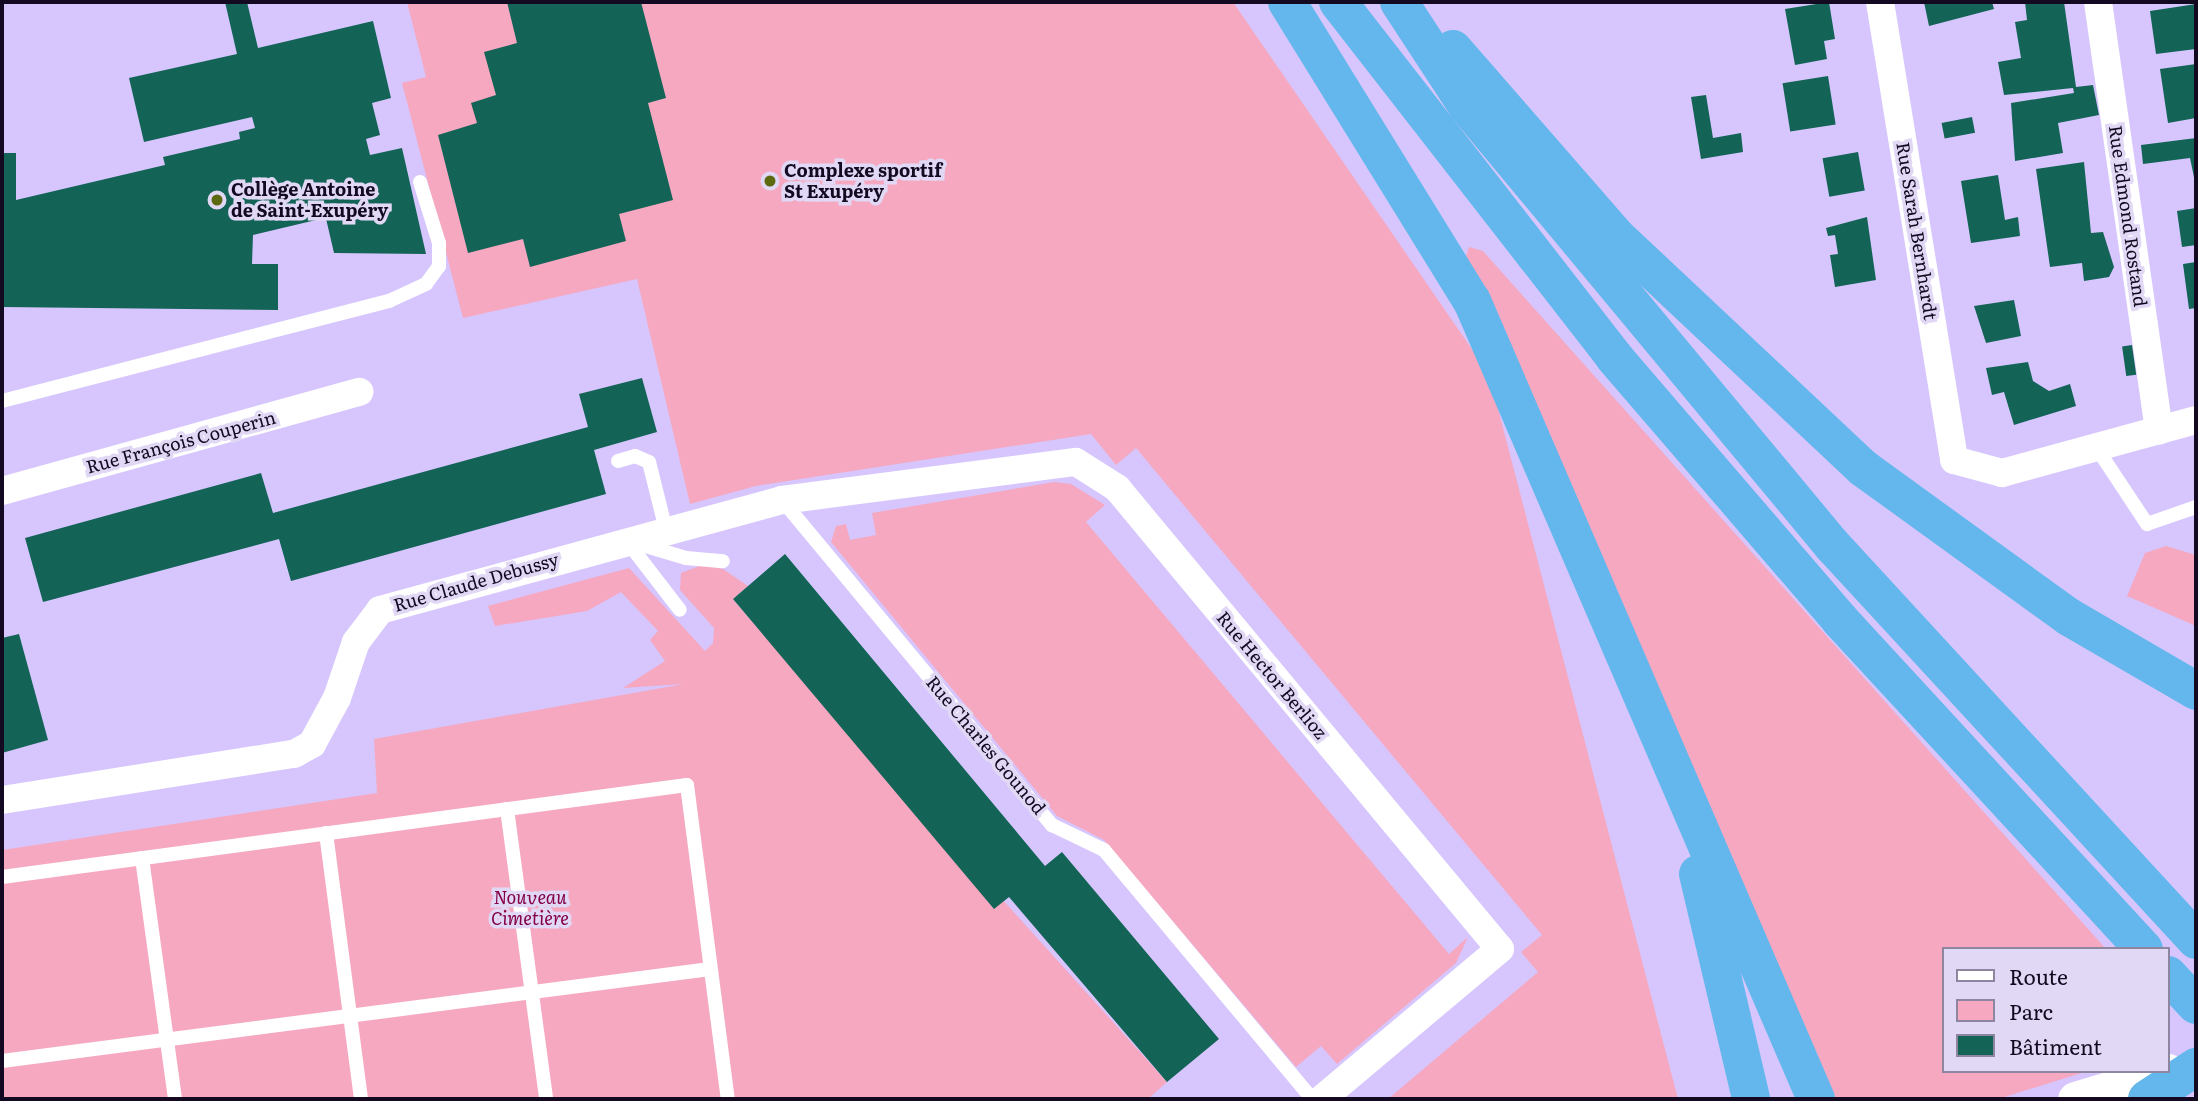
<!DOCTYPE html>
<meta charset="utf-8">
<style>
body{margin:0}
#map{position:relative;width:2198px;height:1101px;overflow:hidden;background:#d6c6fd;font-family:Literata,serif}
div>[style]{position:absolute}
.green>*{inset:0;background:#f6a8c1}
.building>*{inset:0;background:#136356;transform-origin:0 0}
.service>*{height:14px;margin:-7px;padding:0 7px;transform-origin:7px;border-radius:7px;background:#fff}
.minor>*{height:28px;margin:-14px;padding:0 14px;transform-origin:14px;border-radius:14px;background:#fff}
.tertiary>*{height:35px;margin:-17.5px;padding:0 17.5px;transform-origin:17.5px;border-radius:17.5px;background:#fff}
.motorway>*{height:38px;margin:-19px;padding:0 19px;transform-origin:19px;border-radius:19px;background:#63b7ec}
.dots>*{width:19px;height:19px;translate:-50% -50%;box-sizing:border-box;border:4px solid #e0d8f4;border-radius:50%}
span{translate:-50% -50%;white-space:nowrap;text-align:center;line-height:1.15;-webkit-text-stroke:7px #e0d8f4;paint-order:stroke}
.poi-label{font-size:18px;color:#130a21;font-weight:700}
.left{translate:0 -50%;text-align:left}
.street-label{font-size:18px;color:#130a21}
.park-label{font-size:18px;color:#830046;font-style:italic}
.frame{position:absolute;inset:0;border:4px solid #130a21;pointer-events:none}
.legend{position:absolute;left:1942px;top:947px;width:228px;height:126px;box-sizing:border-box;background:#e0d8f4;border:2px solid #8e86a0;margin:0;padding:9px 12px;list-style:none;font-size:21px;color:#130a21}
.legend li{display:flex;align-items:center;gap:14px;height:35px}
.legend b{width:35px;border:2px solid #8e86a0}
</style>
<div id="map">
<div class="green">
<div style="clip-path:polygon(407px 2px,1233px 2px,1489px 374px,1678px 1099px,1388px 1099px,1538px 972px,1521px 952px,1542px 935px,1136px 448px,1116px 465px,1091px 434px,756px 486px,690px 504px,637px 279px,463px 318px,402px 83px,426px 77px)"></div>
<div style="clip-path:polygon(1469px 247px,1483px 251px,2106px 949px,1944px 949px,1944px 1071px,2088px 1071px,1998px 1099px,1836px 1099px,1496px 313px,1465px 259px)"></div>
<div style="clip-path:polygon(1054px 482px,1071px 484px,1105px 505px,1086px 522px,1449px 954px,1468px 937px,1456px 963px,1337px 1064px,1321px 1046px,1296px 1067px,1104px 840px,1057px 816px,831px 542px,836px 526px,846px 524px,850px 540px,876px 535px,872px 513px)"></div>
<div style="clip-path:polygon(2166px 546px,2196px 555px,2196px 626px,2127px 596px,2145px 553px)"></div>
<div style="clip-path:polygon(702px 565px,723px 569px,748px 586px,733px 599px,748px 617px,1167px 1082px,1148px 1099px,2px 1099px,2px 850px,377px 793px,374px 739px,684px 684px,623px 688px,665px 661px,650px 640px,658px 631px,621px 592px,587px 611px,495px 626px,488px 606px,629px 568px,705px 651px,713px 643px,714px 628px,680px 590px,681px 573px)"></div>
</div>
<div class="building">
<div style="clip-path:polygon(225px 2px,247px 2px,258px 48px,373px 21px,391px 98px,372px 103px,380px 135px,366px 139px,370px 155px,402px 148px,426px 254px,334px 253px,324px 210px,314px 213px,316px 220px,253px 235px,252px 264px,278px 264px,278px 310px,2px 307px,2px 153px,16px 153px,16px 200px,165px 165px,163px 157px,240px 139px,239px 132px,255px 128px,252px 117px,144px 142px,129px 78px,237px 54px)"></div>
<div style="clip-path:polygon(507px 2px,641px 2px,666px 98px,648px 103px,673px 200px,619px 214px,626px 241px,530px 267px,523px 239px,468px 253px,438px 135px,477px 123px,471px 103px,496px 95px,484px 52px,517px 43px)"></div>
<div style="clip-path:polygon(1829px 2px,1835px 39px,1824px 41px,1827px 59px,1795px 65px,1785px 9px)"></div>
<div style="clip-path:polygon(1924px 2px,1992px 2px,1994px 9px,1929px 26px)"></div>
<div style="clip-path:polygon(2025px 2px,2064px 2px,2076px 87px,2093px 85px,2099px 115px,2058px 123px,2063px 153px,2015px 161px,2011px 103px,2074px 93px,2073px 88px,2004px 95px,1998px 62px,2021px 58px,2015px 22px,2027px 20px)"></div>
<div style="clip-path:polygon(2196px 4px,2196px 49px,2156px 54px,2150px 11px)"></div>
<div style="clip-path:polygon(2196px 64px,2196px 118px,2168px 123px,2160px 69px)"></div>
<div style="left:1828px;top:76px;width:49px;height:46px;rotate:81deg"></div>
<div style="clip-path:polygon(1706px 95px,1713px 138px,1741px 133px,1743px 152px,1701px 159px,1691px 97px)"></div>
<div style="left:1972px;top:117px;width:16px;height:31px;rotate:79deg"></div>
<div style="clip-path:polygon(2196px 138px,2196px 187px,2190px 158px,2143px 164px,2141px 145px)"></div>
<div style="left:1858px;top:152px;width:39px;height:36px;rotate:80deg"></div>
<div style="clip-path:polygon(2084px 162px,2091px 233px,2103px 232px,2114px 267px,2109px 277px,2084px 281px,2082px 263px,2050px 267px,2036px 169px)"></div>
<div style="clip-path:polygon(1998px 175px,2005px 220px,2018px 217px,2020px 236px,1971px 243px,1961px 181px)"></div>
<div style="clip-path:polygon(2196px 208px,2196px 245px,2182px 247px,2177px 211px)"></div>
<div style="clip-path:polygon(1867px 217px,1876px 280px,1835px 287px,1830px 255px,1838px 254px,1835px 235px,1828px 236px,1826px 228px)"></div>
<div style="clip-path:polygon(2196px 262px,2196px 308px,2189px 309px,2183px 264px)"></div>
<div style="clip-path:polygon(2014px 300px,2021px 336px,1986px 343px,1974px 306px)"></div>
<div style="left:2132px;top:345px;width:30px;height:10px;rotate:82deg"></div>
<div style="clip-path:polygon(2028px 362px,2033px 381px,2049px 391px,2070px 384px,2076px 406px,2014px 425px,2004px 392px,1992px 395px,1986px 368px)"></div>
<div style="clip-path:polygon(642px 378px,657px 432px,594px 450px,606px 494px,291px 581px,279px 539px,43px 602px,25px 538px,261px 473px,273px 513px,588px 427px,579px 394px)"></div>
<div style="clip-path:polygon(785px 554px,1045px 866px,1062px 852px,1219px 1039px,1167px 1082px,1009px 897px,994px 909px,733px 599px)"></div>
<div style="clip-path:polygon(19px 634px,48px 740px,2px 753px,2px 638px)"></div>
</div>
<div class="service">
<div style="left:2px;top:401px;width:400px;rotate:-14.5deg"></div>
<div style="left:389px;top:301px;width:41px;rotate:-24.7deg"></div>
<div style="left:426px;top:284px;width:22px;rotate:-54deg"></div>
<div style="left:439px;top:266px;width:23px;rotate:-90deg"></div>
<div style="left:439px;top:243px;width:64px;rotate:-107.3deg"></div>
<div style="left:2098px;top:450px;width:89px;rotate:56.5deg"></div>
<div style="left:2147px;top:524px;width:52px;rotate:-19.1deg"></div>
<div style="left:618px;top:461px;width:18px;rotate:-16deg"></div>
<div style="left:635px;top:456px;width:15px;rotate:23deg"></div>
<div style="left:649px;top:462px;width:70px;rotate:76deg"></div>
<div style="left:782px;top:500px;width:423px;rotate:50.3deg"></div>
<div style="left:1052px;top:825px;width:58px;rotate:25.7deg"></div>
<div style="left:1104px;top:850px;width:324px;rotate:50.1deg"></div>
<div style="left:626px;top:540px;width:88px;rotate:52.4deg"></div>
<div style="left:639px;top:544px;width:49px;rotate:16.6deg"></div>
<div style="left:686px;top:558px;width:37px;rotate:5deg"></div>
<div style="left:507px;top:809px;width:293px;rotate:82.3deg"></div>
<div style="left:326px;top:833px;width:268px;rotate:82.5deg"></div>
<div style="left:142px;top:858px;width:243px;rotate:82.2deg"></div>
<div style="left:2px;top:877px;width:691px;rotate:-7.65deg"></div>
<div style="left:687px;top:785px;width:317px;rotate:82.6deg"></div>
<div style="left:2px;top:1061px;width:714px;rotate:-7.4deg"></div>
</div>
<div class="minor">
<div style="left:1880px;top:2px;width:464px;rotate:80.8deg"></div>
<div style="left:1954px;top:460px;width:50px;rotate:15.2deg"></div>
<div style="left:2002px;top:473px;width:201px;rotate:-15.3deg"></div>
<div style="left:2098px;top:2px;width:433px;rotate:81.9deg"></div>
<div style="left:2px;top:491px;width:371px;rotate:-15.5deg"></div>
<div style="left:2px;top:800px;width:296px;rotate:-9deg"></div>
<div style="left:294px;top:754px;width:21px;rotate:-29deg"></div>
<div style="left:312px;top:744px;width:52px;rotate:-61.5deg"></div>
<div style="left:337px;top:698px;width:59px;rotate:-71.3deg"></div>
<div style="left:356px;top:642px;width:40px;rotate:-53deg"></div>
<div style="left:380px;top:610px;width:417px;rotate:-15.3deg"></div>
<div style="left:782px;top:500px;width:296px;rotate:-7.4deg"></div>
<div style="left:1076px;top:462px;width:49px;rotate:32.4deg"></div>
<div style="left:1117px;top:488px;width:599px;rotate:50.28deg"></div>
<div style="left:1500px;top:949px;width:233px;rotate:139.9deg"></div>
</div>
<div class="tertiary">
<div style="left:2075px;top:1099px;width:97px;rotate:-16.8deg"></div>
</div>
<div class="motorway">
<div style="left:1287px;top:2px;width:352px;rotate:58.3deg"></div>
<div style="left:1472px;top:301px;width:869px;rotate:66.68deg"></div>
<div style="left:1338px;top:2px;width:450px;rotate:52.1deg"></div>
<div style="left:1614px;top:357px;width:347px;rotate:49.3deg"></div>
<div style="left:1840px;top:620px;width:448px;rotate:47.3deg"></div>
<div style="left:1399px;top:2px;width:124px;rotate:56.8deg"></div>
<div style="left:1467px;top:106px;width:571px;rotate:50.26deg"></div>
<div style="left:1832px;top:545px;width:537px;rotate:47.34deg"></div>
<div style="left:1453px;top:49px;width:248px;rotate:48.9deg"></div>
<div style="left:1616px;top:236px;width:339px;rotate:43.2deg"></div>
<div style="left:1863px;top:468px;width:254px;rotate:35.9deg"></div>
<div style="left:2069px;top:617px;width:147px;rotate:30.2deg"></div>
<div style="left:1698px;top:874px;width:231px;rotate:76.7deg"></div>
<div style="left:2168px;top:975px;width:41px;rotate:47deg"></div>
<div style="left:2147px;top:1099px;width:59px;rotate:-33.1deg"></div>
</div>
<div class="dots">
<div style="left:770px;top:181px;background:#5c6911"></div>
<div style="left:217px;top:200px;background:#5c6911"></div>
</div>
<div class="poi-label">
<span class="left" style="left:784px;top:181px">Complexe sportif<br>St Exupéry</span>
<span class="left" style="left:231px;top:200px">Collège Antoine<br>de Saint-Exupéry</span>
</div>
<div class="street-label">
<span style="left:2128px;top:216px;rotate:82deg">Rue Edmond Rostand</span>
<span style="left:1917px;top:231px;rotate:81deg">Rue Sarah Bernhardt</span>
<span style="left:181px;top:442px;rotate:-15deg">Rue François Couperin</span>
<span style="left:476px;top:582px;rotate:-16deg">Rue Claude Debussy</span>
<span style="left:1272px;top:675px;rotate:50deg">Rue Hector Berlioz</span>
<span style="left:986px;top:745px;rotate:50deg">Rue Charles Gounod</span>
</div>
<div class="park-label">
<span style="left:530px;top:908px">Nouveau<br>Cimetière</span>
</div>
<div class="frame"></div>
<ul class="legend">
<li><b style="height:9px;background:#fff"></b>Route</li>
<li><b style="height:19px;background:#f6a8c1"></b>Parc</li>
<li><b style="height:19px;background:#136356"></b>Bâtiment</li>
</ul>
</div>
